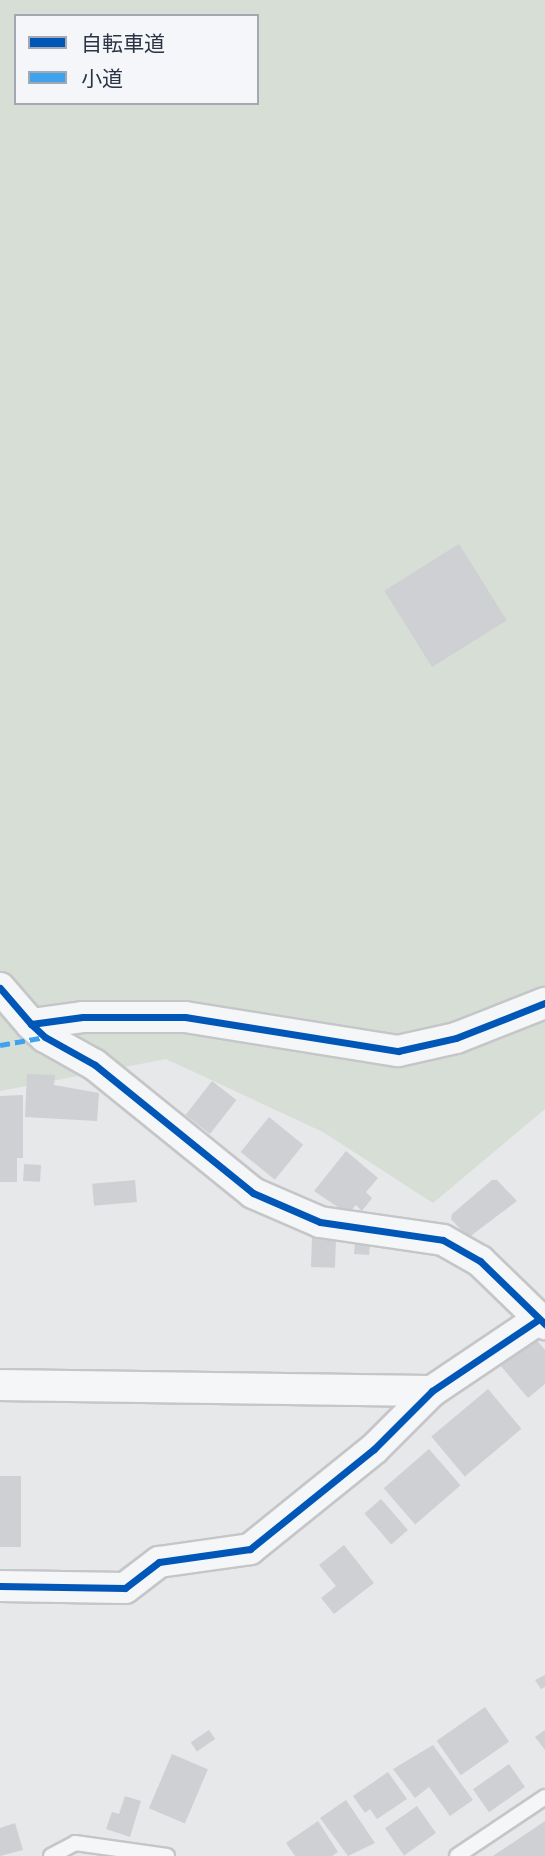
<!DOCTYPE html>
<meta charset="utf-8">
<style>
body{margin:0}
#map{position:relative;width:545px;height:1856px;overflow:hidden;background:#e6e8ea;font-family:Overpass,"Noto Sans JP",sans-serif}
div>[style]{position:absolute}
.green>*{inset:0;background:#d6ded6}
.building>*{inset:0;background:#ced0d3;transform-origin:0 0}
.roads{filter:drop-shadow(2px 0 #c4c6c8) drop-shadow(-2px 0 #c4c6c8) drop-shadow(0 2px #c4c6c8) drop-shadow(0 -2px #c4c6c8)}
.service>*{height:14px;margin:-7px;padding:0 7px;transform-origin:7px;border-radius:7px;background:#f5f6f7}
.minor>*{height:30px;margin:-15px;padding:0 15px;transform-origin:15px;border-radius:15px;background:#f5f6f7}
.quiet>*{height:5px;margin-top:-2.5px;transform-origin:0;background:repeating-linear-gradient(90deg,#3ea3ec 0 10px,transparent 0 15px)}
.cycleway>*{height:7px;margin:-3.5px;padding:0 3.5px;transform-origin:3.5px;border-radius:3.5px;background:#0057b8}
span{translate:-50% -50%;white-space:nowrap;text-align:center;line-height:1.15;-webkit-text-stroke:7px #f4f6f9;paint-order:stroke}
.legend{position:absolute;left:14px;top:14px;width:245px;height:91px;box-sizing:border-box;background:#f4f6f9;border:2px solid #a4a8b1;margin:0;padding:9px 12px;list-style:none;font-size:21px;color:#2b3445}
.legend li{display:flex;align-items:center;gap:14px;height:35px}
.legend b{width:35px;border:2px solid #a4a8b1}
</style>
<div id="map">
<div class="green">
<div style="clip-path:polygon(evenodd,0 0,545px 0,545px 1109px,433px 1203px,323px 1132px,166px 1059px,0 1091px,0 0,16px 16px,257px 16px,257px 103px,16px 103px,16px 16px)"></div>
</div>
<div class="building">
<div style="left:459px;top:544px;width:90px;height:88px;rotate:58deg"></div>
<div style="clip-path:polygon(27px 1074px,55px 1075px,54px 1085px,99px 1093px,97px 1121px,25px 1117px)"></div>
<div style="left:212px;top:1081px;width:31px;height:43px;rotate:38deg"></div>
<div style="clip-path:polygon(23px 1095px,23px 1158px,17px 1158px,17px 1182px,0 1182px,0 1096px)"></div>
<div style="left:269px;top:1117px;width:44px;height:45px;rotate:39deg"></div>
<div style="clip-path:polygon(346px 1151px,378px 1178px,366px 1192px,372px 1198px,362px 1211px,356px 1205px,348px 1214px,314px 1191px)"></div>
<div style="left:24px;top:1164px;width:17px;height:17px;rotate:3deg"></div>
<div style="left:135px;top:1180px;width:22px;height:43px;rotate:85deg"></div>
<div style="clip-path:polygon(492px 1180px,497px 1180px,517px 1201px,468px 1238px,451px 1219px,452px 1214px)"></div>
<div style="left:312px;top:1238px;width:24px;height:29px;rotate:2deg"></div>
<div style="left:355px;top:1241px;width:15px;height:13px;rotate:4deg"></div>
<div style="clip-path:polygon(534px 1337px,545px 1350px,545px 1384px,528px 1398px,500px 1365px)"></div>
<div style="left:488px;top:1389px;width:52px;height:74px;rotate:50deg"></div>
<div style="left:429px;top:1449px;width:48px;height:60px;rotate:49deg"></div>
<div style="left:0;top:1476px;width:21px;height:71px"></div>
<div style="left:381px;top:1499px;width:41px;height:22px;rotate:49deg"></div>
<div style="clip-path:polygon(344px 1545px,374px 1583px,334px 1614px,321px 1598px,336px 1586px,319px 1565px)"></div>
<div style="clip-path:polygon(545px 1675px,545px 1687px,541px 1689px,535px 1680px)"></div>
<div style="left:485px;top:1707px;width:42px;height:59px;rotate:55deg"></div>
<div style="left:209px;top:1730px;width:11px;height:22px;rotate:56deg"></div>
<div style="clip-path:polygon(545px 1730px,545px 1750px,535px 1737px)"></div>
<div style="clip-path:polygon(433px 1745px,473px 1800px,450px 1816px,429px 1787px,415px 1798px,393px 1769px)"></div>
<div style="left:172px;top:1754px;width:39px;height:59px;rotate:23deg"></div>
<div style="left:509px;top:1764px;width:28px;height:44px;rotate:55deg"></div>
<div style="clip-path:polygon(388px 1772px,407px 1799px,377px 1819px,370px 1809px,365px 1813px,353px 1796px)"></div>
<div style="clip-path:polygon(125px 1796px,141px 1801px,130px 1837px,106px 1829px,112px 1812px,119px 1814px)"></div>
<div style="clip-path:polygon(346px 1800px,375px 1843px,348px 1856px,320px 1818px)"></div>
<div style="left:417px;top:1806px;width:33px;height:39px;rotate:55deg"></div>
<div style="clip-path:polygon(318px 1821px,338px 1852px,332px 1856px,295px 1856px,286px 1843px)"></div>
<div style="clip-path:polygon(545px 1821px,545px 1856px,493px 1856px)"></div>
<div style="clip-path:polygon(15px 1823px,23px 1850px,0 1856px,0 1828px)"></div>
</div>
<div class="roads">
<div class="service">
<div style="left:51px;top:1856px;width:27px;rotate:-28deg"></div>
<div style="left:75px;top:1843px;width:93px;rotate:8deg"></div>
<div style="left:457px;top:1856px;width:106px;rotate:-33.8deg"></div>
</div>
<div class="minor">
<div style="left:0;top:988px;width:48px;rotate:49.3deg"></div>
<div style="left:31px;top:1024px;width:52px;rotate:-7.7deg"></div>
<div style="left:83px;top:1017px;width:102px"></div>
<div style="left:185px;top:1017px;width:216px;rotate:9.1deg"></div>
<div style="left:398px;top:1051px;width:59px;rotate:-12.6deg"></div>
<div style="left:456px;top:1038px;width:96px;rotate:-21.5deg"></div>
<div style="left:31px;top:1024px;width:19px;rotate:43deg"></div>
<div style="left:45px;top:1037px;width:57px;rotate:29.2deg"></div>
<div style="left:95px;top:1065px;width:203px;rotate:39deg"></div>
<div style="left:253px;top:1193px;width:73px;rotate:23.4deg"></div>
<div style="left:320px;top:1222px;width:124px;rotate:8.3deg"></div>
<div style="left:443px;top:1240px;width:43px;rotate:29.6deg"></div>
<div style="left:480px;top:1261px;width:91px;rotate:44.1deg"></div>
<div style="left:0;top:1385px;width:432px;rotate:0.8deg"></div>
<div style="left:0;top:1586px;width:125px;rotate:0.9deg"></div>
<div style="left:125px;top:1588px;width:43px;rotate:-37.4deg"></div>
<div style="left:159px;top:1562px;width:92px;rotate:-8.1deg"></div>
<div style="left:250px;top:1549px;width:159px;rotate:-38.9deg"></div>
<div style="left:374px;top:1449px;width:82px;rotate:-45deg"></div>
<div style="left:432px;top:1391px;width:129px;rotate:-33.9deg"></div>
</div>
</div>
<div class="quiet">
<div style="left:0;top:1045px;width:46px;rotate:-10.1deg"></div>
</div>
<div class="cycleway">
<div style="left:0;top:988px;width:48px;rotate:49.3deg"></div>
<div style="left:31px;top:1024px;width:52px;rotate:-7.7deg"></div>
<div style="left:83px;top:1017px;width:102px"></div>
<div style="left:185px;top:1017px;width:216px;rotate:9.1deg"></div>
<div style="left:398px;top:1051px;width:59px;rotate:-12.6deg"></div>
<div style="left:456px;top:1038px;width:96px;rotate:-21.5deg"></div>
<div style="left:31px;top:1024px;width:19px;rotate:43deg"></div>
<div style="left:45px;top:1037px;width:57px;rotate:29.2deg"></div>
<div style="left:95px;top:1065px;width:203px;rotate:39deg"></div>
<div style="left:253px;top:1193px;width:73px;rotate:23.4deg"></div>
<div style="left:320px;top:1222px;width:124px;rotate:8.3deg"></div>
<div style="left:443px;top:1240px;width:43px;rotate:29.6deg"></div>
<div style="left:480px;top:1261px;width:91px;rotate:44.1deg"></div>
<div style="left:0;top:1586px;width:125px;rotate:0.9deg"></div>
<div style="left:125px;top:1588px;width:43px;rotate:-37.4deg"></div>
<div style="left:159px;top:1562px;width:92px;rotate:-8.1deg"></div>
<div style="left:250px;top:1549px;width:159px;rotate:-38.9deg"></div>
<div style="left:374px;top:1449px;width:82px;rotate:-45deg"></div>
<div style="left:432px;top:1391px;width:129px;rotate:-33.9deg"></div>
</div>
<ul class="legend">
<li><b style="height:9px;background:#0057b8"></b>自転車道</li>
<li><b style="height:9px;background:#3ea3ec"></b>小道</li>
</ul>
</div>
